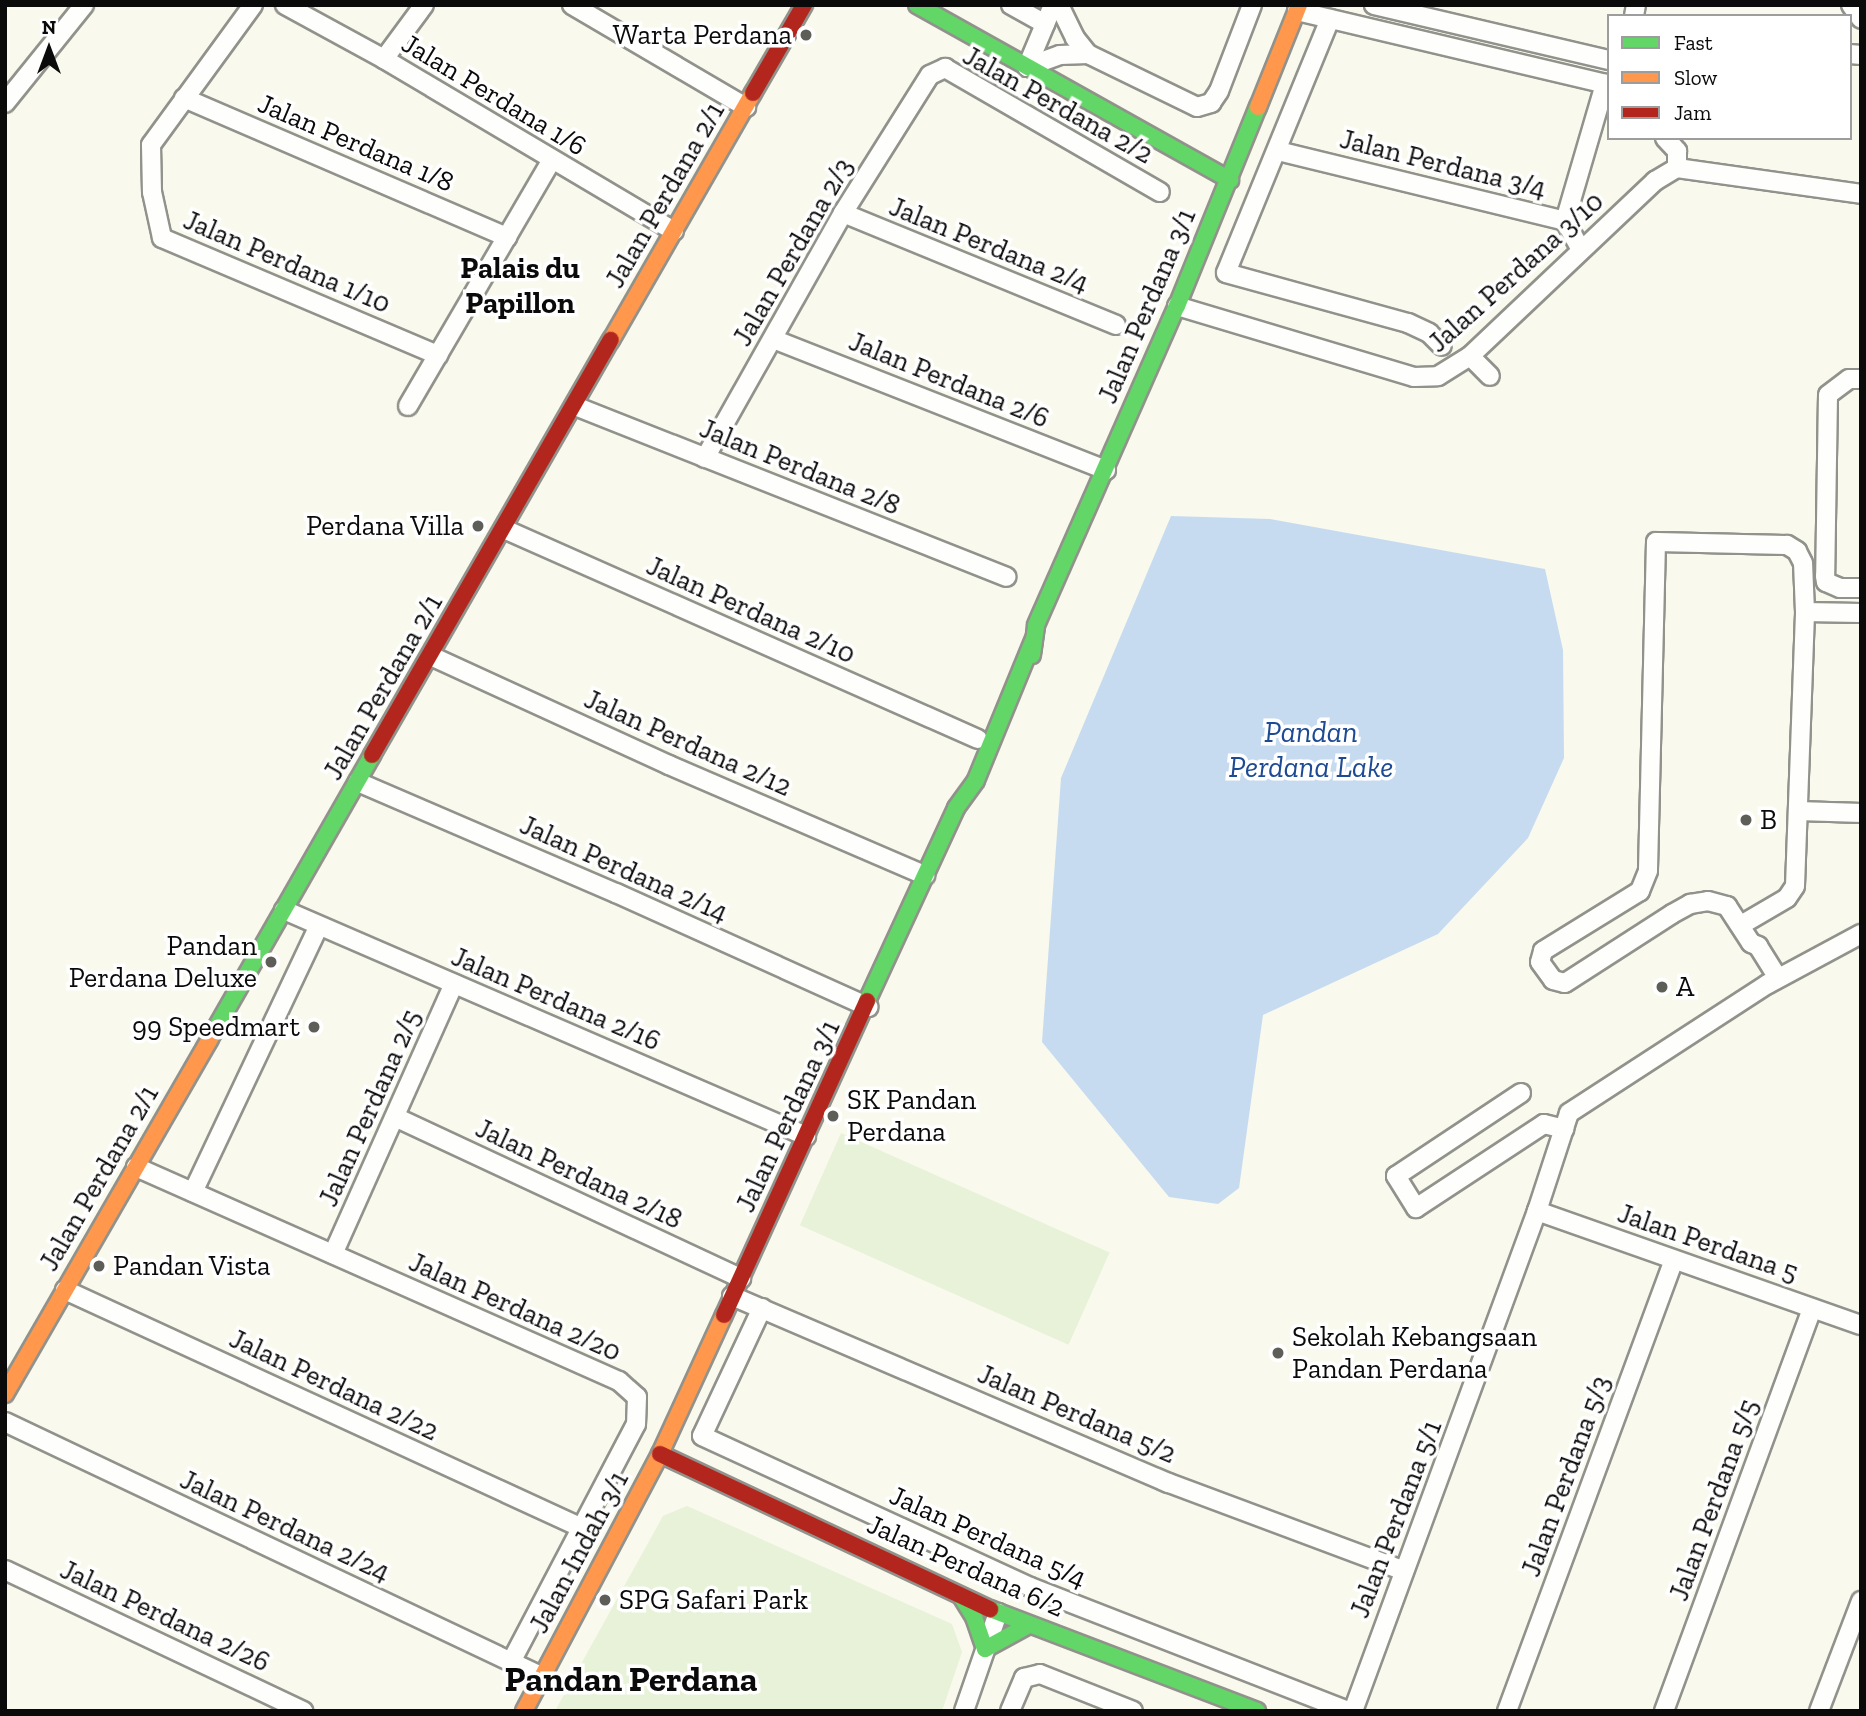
<!DOCTYPE html>
<style>
body{margin:0}
#map{position:relative;width:1866px;height:1716px;overflow:hidden;background:#f9f9ed;font-family:"Zilla Slab",serif}
div>[style]{position:absolute}
.pitch>*{inset:0;background:#e7f2d8;transform-origin:0 0}
.water>*{inset:0;background:#c6dbf0}
.roads{filter:drop-shadow(2px 0 #92928c) drop-shadow(-2px 0 #92928c) drop-shadow(0 2px #92928c) drop-shadow(0 -2px #92928c)}
.street>*{height:18px;margin:-9px;padding:0 9px;transform-origin:9px;border-radius:9px;background:#fefefc}
.fast>*{height:16px;margin:-8px;padding:0 8px;transform-origin:8px;border-radius:8px;background:#63d668}
.slow>*{height:16px;margin:-8px;padding:0 8px;transform-origin:8px;border-radius:8px;background:#ff974d}
.jam>*{height:16px;margin:-8px;padding:0 8px;transform-origin:8px;border-radius:8px;background:#b3261e}
.dots>*{width:19px;height:19px;translate:-50% -50%;box-sizing:border-box;border:4px solid #fff;border-radius:50%}
span{translate:-50% -50%;white-space:nowrap;text-align:center;line-height:1.15;-webkit-text-stroke:7px #fff;paint-order:stroke}
.poi-label{font-size:28px;color:#0a0a0a}
.right{translate:-100% -50%;text-align:right}
.left{translate:0 -50%;text-align:left}
.street-label{font-size:28px;color:#0a0a0a}
.neighbourhood-label{font-size:30px;color:#0a0a0a;font-weight:700}
.water-label{font-size:30px;color:#1d4a93;font-style:italic}
.district-label{font-size:35px;color:#0a0a0a;font-weight:700}
.frame{position:absolute;inset:0;border:7px solid #0a0a0a;pointer-events:none}
.legend{position:absolute;left:1607px;top:14px;width:245px;height:126px;box-sizing:border-box;background:#fff;border:2px solid #9d9d9d;margin:0;padding:9px 12px;list-style:none;font-size:21px;color:#0a0a0a}
.legend li{display:flex;align-items:center;gap:14px;height:35px}
.legend b{width:35px;border:2px solid #9d9d9d}
.north{position:absolute;left:14px;top:14px;width:70px;height:70px;-webkit-text-stroke:5px #fff;paint-order:stroke;rotate:0deg;font-size:19px;font-weight:700;line-height:28px;text-align:center;color:#0a0a0a}
.north::after{content:'';display:block;margin:auto;width:24px;height:32px;background:#0a0a0a;clip-path:polygon(50% 0,100% 100%,50% 72%,0 100%)}
</style>
<div id="map">
<div class="pitch">
<div style="left:841px;top:1133px;width:294px;height:101px;rotate:24deg"></div>
<div style="clip-path:polygon(687px 1506px,952px 1624px,962px 1652px,942px 1711px,555px 1711px,663px 1516px)"></div>
</div>
<div class="water">
<div style="clip-path:polygon(1171px 516px,1270px 519px,1545px 569px,1563px 650px,1564px 758px,1528px 838px,1438px 934px,1263px 1015px,1239px 1188px,1218px 1204px,1169px 1197px,1042px 1042px,1061px 778px)"></div>
</div>
<div class="roads">
<div class="street">
<div style="left:253px;top:5px;width:173px;rotate:126.1deg"></div>
<div style="left:151px;top:145px;width:47px;rotate:88.8deg"></div>
<div style="left:152px;top:192px;width:47px;rotate:77.7deg"></div>
<div style="left:162px;top:238px;width:300px;rotate:23deg"></div>
<div style="left:285px;top:5px;width:113px;rotate:28.6deg"></div>
<div style="left:384px;top:59px;width:337px;rotate:30.7deg"></div>
<div style="left:572px;top:5px;width:202px;rotate:30.4deg"></div>
<div style="left:1011px;top:5px;width:39px;rotate:29deg"></div>
<div style="left:1059px;top:5px;width:37px;rotate:64deg"></div>
<div style="left:1075px;top:38px;width:21px;rotate:51deg"></div>
<div style="left:1088px;top:54px;width:121px;rotate:25.9deg"></div>
<div style="left:1197px;top:107px;width:15px;rotate:-16deg"></div>
<div style="left:1211px;top:103px;width:14px;rotate:-56deg"></div>
<div style="left:1219px;top:91px;width:92px;rotate:-69deg"></div>
<div style="left:1374px;top:5px;width:241px;rotate:13.2deg"></div>
<div style="left:1851px;top:5px;width:17px;rotate:54deg"></div>
<div style="left:1297px;top:11px;width:321px;rotate:13.3deg"></div>
<div style="left:1634px;top:16px;width:11px;rotate:-80deg"></div>
<div style="left:1330px;top:19px;width:274px;rotate:112.3deg"></div>
<div style="left:1226px;top:273px;width:189px;rotate:15.4deg"></div>
<div style="left:1408px;top:323px;width:23px;rotate:25deg"></div>
<div style="left:1429px;top:333px;width:18px;rotate:45deg"></div>
<div style="left:1850px;top:54px;width:11px;rotate:5deg"></div>
<div style="left:384px;top:59px;width:67px;rotate:-53.5deg"></div>
<div style="left:1027px;top:67px;width:67px;rotate:-67.2deg"></div>
<div style="left:1027px;top:67px;width:35px;rotate:-20deg"></div>
<div style="left:1060px;top:55px;width:28px;rotate:-2deg"></div>
<div style="left:184px;top:98px;width:352px;rotate:23.3deg"></div>
<div style="left:5px;top:103px;width:126px;rotate:-51.1deg"></div>
<div style="left:1665px;top:138px;width:18px;rotate:47deg"></div>
<div style="left:1677px;top:151px;width:17px;rotate:90deg"></div>
<div style="left:1278px;top:151px;width:295px;rotate:13.7deg"></div>
<div style="left:1565px;top:221px;width:33px;rotate:61deg"></div>
<div style="left:843px;top:213px;width:295px;rotate:22.3deg"></div>
<div style="left:1565px;top:221px;width:143px;rotate:-73.7deg"></div>
<div style="left:1177px;top:306px;width:247px;rotate:16.7deg"></div>
<div style="left:1414px;top:377px;width:24px;rotate:-2deg"></div>
<div style="left:1438px;top:376px;width:38px;rotate:-32deg"></div>
<div style="left:1470px;top:356px;width:255px;rotate:-43.4deg"></div>
<div style="left:1655px;top:181px;width:26px;rotate:-31deg"></div>
<div style="left:1677px;top:168px;width:186px;rotate:8deg"></div>
<div style="left:773px;top:339px;width:358px;rotate:21.5deg"></div>
<div style="left:1470px;top:356px;width:28px;rotate:45deg"></div>
<div style="left:1861px;top:379px;width:12px;rotate:180deg"></div>
<div style="left:1849px;top:379px;width:26px;rotate:143deg"></div>
<div style="left:1828px;top:395px;width:181px;rotate:90.9deg"></div>
<div style="left:1825px;top:576px;width:6px;rotate:81deg"></div>
<div style="left:1826px;top:582px;width:15px;rotate:23deg"></div>
<div style="left:1840px;top:588px;width:21px"></div>
<div style="left:408px;top:406px;width:284px;rotate:-59.7deg"></div>
<div style="left:575px;top:406px;width:464px;rotate:21.6deg"></div>
<div style="left:705px;top:458px;width:281px;rotate:-60.6deg"></div>
<div style="left:843px;top:213px;width:163px;rotate:-57.8deg"></div>
<div style="left:930px;top:75px;width:17px;rotate:-25deg"></div>
<div style="left:945px;top:68px;width:248px;rotate:30deg"></div>
<div style="left:504px;top:529px;width:518px;rotate:23.9deg"></div>
<div style="left:1805px;top:612px;width:56px;rotate:1deg"></div>
<div style="left:431px;top:656px;width:262px;rotate:24.6deg"></div>
<div style="left:669px;top:765px;width:279px;rotate:23.3deg"></div>
<div style="left:358px;top:782px;width:281px;rotate:23.3deg"></div>
<div style="left:616px;top:893px;width:277px;rotate:24.3deg"></div>
<div style="left:1799px;top:811px;width:62px;rotate:1.8deg"></div>
<div style="left:284px;top:910px;width:569px;rotate:23.41deg"></div>
<div style="left:1741px;top:925px;width:53px;rotate:-30.4deg"></div>
<div style="left:1787px;top:898px;width:14px;rotate:-56deg"></div>
<div style="left:1795px;top:886px;width:274px;rotate:-87.9deg"></div>
<div style="left:1805px;top:612px;width:49px;rotate:-92.3deg"></div>
<div style="left:1803px;top:563px;width:13px;rotate:-117deg"></div>
<div style="left:1797px;top:551px;width:12px;rotate:-149deg"></div>
<div style="left:1787px;top:545px;width:131px;rotate:-178.7deg"></div>
<div style="left:1656px;top:542px;width:329px;rotate:91.4deg"></div>
<div style="left:1648px;top:871px;width:22px;rotate:112deg"></div>
<div style="left:1640px;top:891px;width:114px;rotate:148.3deg"></div>
<div style="left:1543px;top:951px;width:11px;rotate:105deg"></div>
<div style="left:1540px;top:962px;width:22px;rotate:54deg"></div>
<div style="left:1553px;top:980px;width:12px;rotate:14deg"></div>
<div style="left:1565px;top:983px;width:127px;rotate:-32.8deg"></div>
<div style="left:1672px;top:914px;width:21px;rotate:-29deg"></div>
<div style="left:1690px;top:904px;width:18px;rotate:-9deg"></div>
<div style="left:1708px;top:901px;width:20px;rotate:15deg"></div>
<div style="left:1727px;top:906px;width:44px;rotate:57deg"></div>
<div style="left:1751px;top:943px;width:8px;rotate:23deg"></div>
<div style="left:1758px;top:946px;width:38px;rotate:58deg"></div>
<div style="left:1521px;top:1093px;width:150px;rotate:146.4deg"></div>
<div style="left:1396px;top:1176px;width:38px;rotate:58deg"></div>
<div style="left:1416px;top:1208px;width:153px;rotate:-33.3deg"></div>
<div style="left:1544px;top:1124px;width:21px;rotate:14deg"></div>
<div style="left:395px;top:1117px;width:382px;rotate:25deg"></div>
<div style="left:136px;top:1167px;width:528px;rotate:23.9deg"></div>
<div style="left:619px;top:1381px;width:24px;rotate:42deg"></div>
<div style="left:637px;top:1397px;width:27px;rotate:92deg"></div>
<div style="left:636px;top:1424px;width:269px;rotate:117.7deg"></div>
<div style="left:193px;top:1192px;width:294px;rotate:-64.7deg"></div>
<div style="left:1537px;top:1211px;width:343px;rotate:19.4deg"></div>
<div style="left:333px;top:1254px;width:296px;rotate:-65.9deg"></div>
<div style="left:65px;top:1290px;width:569px;rotate:24.72deg"></div>
<div style="left:732px;top:1296px;width:475px;rotate:23.2deg"></div>
<div style="left:1169px;top:1483px;width:251px;rotate:20.5deg"></div>
<div style="left:762px;top:1308px;width:141px;rotate:115.1deg"></div>
<div style="left:702px;top:1436px;width:361px;rotate:24.7deg"></div>
<div style="left:1030px;top:1587px;width:341px;rotate:21.3deg"></div>
<div style="left:5px;top:1422px;width:595px;rotate:25.36deg"></div>
<div style="left:5px;top:1570px;width:330px;rotate:25.3deg"></div>
<div style="left:964px;top:1711px;width:104px;rotate:-70.9deg"></div>
<div style="left:1010px;top:1711px;width:36px;rotate:-67deg"></div>
<div style="left:1024px;top:1678px;width:16px;rotate:-14deg"></div>
<div style="left:1040px;top:1674px;width:100px;rotate:21.7deg"></div>
<div style="left:1353px;top:1711px;width:533px;rotate:-69.8deg"></div>
<div style="left:1537px;top:1211px;width:103px;rotate:-71.9deg"></div>
<div style="left:1569px;top:1113px;width:237px;rotate:-33deg"></div>
<div style="left:1768px;top:984px;width:106px;rotate:-28.3deg"></div>
<div style="left:1507px;top:1711px;width:481px;rotate:-69.7deg"></div>
<div style="left:1664px;top:1711px;width:429px;rotate:-69.8deg"></div>
<div style="left:1819px;top:1711px;width:118px;rotate:-69.1deg"></div>
</div>
<div class="fast">
<div style="left:917px;top:5px;width:359px;rotate:29.2deg"></div>
<div style="left:1032px;top:655px;width:30px;rotate:-82deg"></div>
<div style="left:1036px;top:625px;width:349px;rotate:-66.2deg"></div>
<div style="left:1177px;top:306px;width:215px;rotate:-67.9deg"></div>
<div style="left:867px;top:1001px;width:213px;rotate:-65.2deg"></div>
<div style="left:956px;top:808px;width:34px;rotate:-54deg"></div>
<div style="left:976px;top:780px;width:150px;rotate:-67.7deg"></div>
<div style="left:209px;top:1040px;width:328px;rotate:-60.2deg"></div>
<div style="left:961px;top:1596px;width:25px;rotate:58deg"></div>
<div style="left:974px;top:1617px;width:34px;rotate:71deg"></div>
<div style="left:985px;top:1649px;width:50px;rotate:-28.6deg"></div>
<div style="left:990px;top:1609px;width:286px;rotate:20.9deg"></div>
</div>
<div class="slow">
<div style="left:1258px;top:107px;width:110px;rotate:-68.1deg"></div>
<div style="left:611px;top:340px;width:285px;rotate:-60.1deg"></div>
<div style="left:5px;top:1394px;width:409px;rotate:-60deg"></div>
<div style="left:524px;top:1711px;width:291px;rotate:-62.1deg"></div>
<div style="left:660px;top:1454px;width:153px;rotate:-65.3deg"></div>
</div>
<div class="jam">
<div style="left:753px;top:93px;width:102px;rotate:-59.9deg"></div>
<div style="left:372px;top:755px;width:479px;rotate:-60.1deg"></div>
<div style="left:724px;top:1315px;width:345px;rotate:-65.5deg"></div>
<div style="left:660px;top:1454px;width:365px;rotate:25.2deg"></div>
</div>
</div>
<div class="dots">
<div style="left:806px;top:35px;background:#5e5e59"></div>
<div style="left:478px;top:526px;background:#5e5e59"></div>
<div style="left:1746px;top:820px;background:#5e5e59"></div>
<div style="left:271px;top:962px;background:#5e5e59"></div>
<div style="left:1662px;top:987px;background:#5e5e59"></div>
<div style="left:314px;top:1027px;background:#5e5e59"></div>
<div style="left:833px;top:1116px;background:#5e5e59"></div>
<div style="left:99px;top:1266px;background:#5e5e59"></div>
<div style="left:1278px;top:1353px;background:#5e5e59"></div>
<div style="left:605px;top:1600px;background:#5e5e59"></div>
</div>
<div class="poi-label">
<span class="right" style="left:792px;top:35px">Warta Perdana</span>
<span class="right" style="left:464px;top:526px">Perdana Villa</span>
<span class="left" style="left:1760px;top:820px">B</span>
<span class="right" style="left:257px;top:962px">Pandan<br>Perdana Deluxe</span>
<span class="left" style="left:1676px;top:987px">A</span>
<span class="right" style="left:300px;top:1027px">99 Speedmart</span>
<span class="left" style="left:847px;top:1116px">SK Pandan<br>Perdana</span>
<span class="left" style="left:113px;top:1266px">Pandan Vista</span>
<span class="left" style="left:1292px;top:1353px">Sekolah Kebangsaan<br>Pandan Perdana</span>
<span class="left" style="left:619px;top:1600px">SPG Safari Park</span>
</div>
<div class="street-label">
<span style="left:494px;top:95px;rotate:31deg">Jalan Perdana 1/6</span>
<span style="left:1058px;top:105px;rotate:29deg">Jalan Perdana 2/2</span>
<span style="left:356px;top:143px;rotate:23deg">Jalan Perdana 1/8</span>
<span style="left:1443px;top:164px;rotate:14deg">Jalan Perdana 3/4</span>
<span style="left:665px;top:195px;rotate:-60deg">Jalan Perdana 2/1</span>
<span style="left:989px;top:245px;rotate:22deg">Jalan Perdana 2/4</span>
<span style="left:793px;top:252px;rotate:-60deg">Jalan Perdana 2/3</span>
<span style="left:287px;top:262px;rotate:23deg">Jalan Perdana 1/10</span>
<span style="left:1516px;top:272px;rotate:-42deg">Jalan Perdana 3/10</span>
<span style="left:1147px;top:306px;rotate:-67deg">Jalan Perdana 3/1</span>
<span style="left:949px;top:380px;rotate:22deg">Jalan Perdana 2/6</span>
<span style="left:800px;top:467px;rotate:22deg">Jalan Perdana 2/8</span>
<span style="left:751px;top:610px;rotate:24deg">Jalan Perdana 2/10</span>
<span style="left:383px;top:687px;rotate:-60deg">Jalan Perdana 2/1</span>
<span style="left:688px;top:743px;rotate:24deg">Jalan Perdana 2/12</span>
<span style="left:624px;top:869px;rotate:24deg">Jalan Perdana 2/14</span>
<span style="left:556px;top:999px;rotate:23deg">Jalan Perdana 2/16</span>
<span style="left:370px;top:1108px;rotate:-66deg">Jalan Perdana 2/5</span>
<span style="left:788px;top:1116px;rotate:-65deg">Jalan Perdana 3/1</span>
<span style="left:579px;top:1174px;rotate:25deg">Jalan Perdana 2/18</span>
<span style="left:99px;top:1178px;rotate:-60deg">Jalan Perdana 2/1</span>
<span style="left:1708px;top:1243px;rotate:19deg">Jalan Perdana 5</span>
<span style="left:515px;top:1307px;rotate:24deg">Jalan Perdana 2/20</span>
<span style="left:334px;top:1385px;rotate:25deg">Jalan Perdana 2/22</span>
<span style="left:1077px;top:1414px;rotate:23deg">Jalan Perdana 5/2</span>
<span style="left:1566px;top:1476px;rotate:-70deg">Jalan Perdana 5/3</span>
<span style="left:1714px;top:1500px;rotate:-70deg">Jalan Perdana 5/5</span>
<span style="left:1396px;top:1519px;rotate:-69deg">Jalan Perdana 5/1</span>
<span style="left:285px;top:1526px;rotate:25deg">Jalan Perdana 2/24</span>
<span style="left:988px;top:1537px;rotate:24deg">Jalan Perdana 5/4</span>
<span style="left:579px;top:1552px;rotate:-62deg">Jalan Indah 3/1</span>
<span style="left:966px;top:1566px;rotate:24deg">Jalan Perdana 6/2</span>
<span style="left:165px;top:1616px;rotate:25deg">Jalan Perdana 2/26</span>
</div>
<div class="neighbourhood-label">
<span style="left:520px;top:285px">Palais du<br>Papillon</span>
</div>
<div class="water-label">
<span style="left:1311px;top:749px">Pandan<br>Perdana Lake</span>
</div>
<div class="district-label">
<span style="left:631px;top:1679px">Pandan Perdana</span>
</div>
<div class="frame"></div>
<ul class="legend">
<li><b style="height:9px;background:#63d668"></b>Fast</li>
<li><b style="height:9px;background:#ff974d"></b>Slow</li>
<li><b style="height:9px;background:#b3261e"></b>Jam</li>
</ul>
<div class="north">N</div>
</div>
